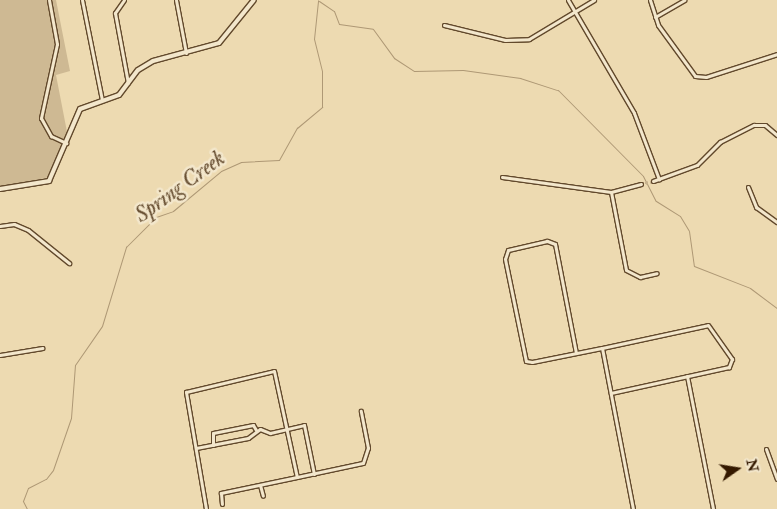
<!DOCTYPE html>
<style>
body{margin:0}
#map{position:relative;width:777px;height:509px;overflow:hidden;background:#eddab1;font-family:"IM FELL Double Pica",serif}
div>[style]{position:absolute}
.green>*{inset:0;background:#ceb993}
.stream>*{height:1px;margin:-0.5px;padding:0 0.5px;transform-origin:0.5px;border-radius:0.5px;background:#ae9875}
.minor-tunnel>*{height:3px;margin-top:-1.5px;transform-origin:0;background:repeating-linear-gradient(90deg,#c8b38e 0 3px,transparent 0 4.5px)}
.roads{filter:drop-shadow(1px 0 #62492c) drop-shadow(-1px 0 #62492c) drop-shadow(0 1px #62492c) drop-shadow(0 -1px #62492c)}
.minor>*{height:3px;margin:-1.5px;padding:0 1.5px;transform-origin:1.5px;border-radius:1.5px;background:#f3e7cc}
.tertiary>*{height:4px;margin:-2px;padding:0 2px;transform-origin:2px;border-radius:2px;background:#f3e7cc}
span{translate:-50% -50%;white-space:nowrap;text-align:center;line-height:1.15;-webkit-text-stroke:5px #f3e7cc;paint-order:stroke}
.water-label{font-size:22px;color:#654c2f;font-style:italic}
.north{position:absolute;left:712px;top:444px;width:50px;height:50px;-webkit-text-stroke:4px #f3e7cc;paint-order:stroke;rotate:77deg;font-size:14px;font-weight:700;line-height:20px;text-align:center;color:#341900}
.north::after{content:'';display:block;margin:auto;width:18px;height:22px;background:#341900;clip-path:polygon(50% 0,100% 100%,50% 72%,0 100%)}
</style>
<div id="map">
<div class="green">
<div style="clip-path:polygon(0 0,56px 0,70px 71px,56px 75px,68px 137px,53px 176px,0 189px)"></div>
</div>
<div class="stream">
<div style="left:319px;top:1px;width:18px;rotate:34deg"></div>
<div style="left:334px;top:11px;width:14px;rotate:69deg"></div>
<div style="left:339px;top:24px;width:34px;rotate:8deg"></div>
<div style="left:373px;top:29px;width:36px;rotate:54deg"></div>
<div style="left:394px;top:58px;width:24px;rotate:33deg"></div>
<div style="left:414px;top:71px;width:49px;rotate:-1.2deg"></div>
<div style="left:463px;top:70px;width:58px;rotate:8deg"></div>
<div style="left:520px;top:78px;width:40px;rotate:18deg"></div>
<div style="left:558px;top:90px;width:121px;rotate:45.3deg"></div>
<div style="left:643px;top:176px;width:28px;rotate:63deg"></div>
<div style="left:656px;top:201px;width:28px;rotate:32deg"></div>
<div style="left:680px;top:216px;width:17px;rotate:59deg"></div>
<div style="left:689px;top:231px;width:35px;rotate:82deg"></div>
<div style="left:694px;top:266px;width:60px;rotate:21.4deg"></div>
<div style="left:750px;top:288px;width:34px;rotate:37deg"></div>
<div style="left:27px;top:509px;width:9px;rotate:-117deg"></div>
<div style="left:23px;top:501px;width:14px;rotate:-69deg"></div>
<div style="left:28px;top:488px;width:20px;rotate:-27deg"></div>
<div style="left:46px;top:479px;width:11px;rotate:-52deg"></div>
<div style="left:53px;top:470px;width:55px;rotate:-70.9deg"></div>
<div style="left:71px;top:418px;width:53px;rotate:-85.7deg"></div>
<div style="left:75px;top:365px;width:47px;rotate:-55.3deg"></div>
<div style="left:102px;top:326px;width:83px;rotate:-73.1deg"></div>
<div style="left:126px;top:247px;width:42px;rotate:-45deg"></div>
<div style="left:156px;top:217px;width:18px;rotate:-19deg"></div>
<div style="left:173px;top:211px;width:62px;rotate:-39.8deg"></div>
<div style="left:221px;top:171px;width:22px;rotate:-24deg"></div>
<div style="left:241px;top:162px;width:38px;rotate:-3deg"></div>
<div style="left:279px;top:160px;width:37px;rotate:-61deg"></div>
<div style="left:297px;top:128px;width:33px;rotate:-40deg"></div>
<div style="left:322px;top:107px;width:36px;rotate:-90deg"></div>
<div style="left:322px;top:71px;width:33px;rotate:-104deg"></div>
<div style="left:314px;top:39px;width:39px;rotate:-84deg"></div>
</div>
<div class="minor-tunnel">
<div style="left:641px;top:184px;width:12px;rotate:-14deg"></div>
</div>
<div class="roads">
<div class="minor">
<div style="left:49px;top:0;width:45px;rotate:79.7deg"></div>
<div style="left:57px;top:44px;width:76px;rotate:102.2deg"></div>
<div style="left:41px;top:118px;width:21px;rotate:61deg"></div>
<div style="left:51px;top:136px;width:17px;rotate:25deg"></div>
<div style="left:82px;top:0;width:102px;rotate:78.7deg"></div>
<div style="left:124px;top:0;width:16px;rotate:125deg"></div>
<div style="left:115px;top:13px;width:71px;rotate:79.5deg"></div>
<div style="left:176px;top:0;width:54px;rotate:79.3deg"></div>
<div style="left:568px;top:0;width:131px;rotate:59.7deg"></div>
<div style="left:634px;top:113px;width:71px;rotate:69.3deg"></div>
<div style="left:650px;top:0;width:26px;rotate:72deg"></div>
<div style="left:658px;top:25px;width:63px;rotate:54deg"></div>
<div style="left:695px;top:76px;width:11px;rotate:5deg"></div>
<div style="left:706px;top:77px;width:75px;rotate:-17.9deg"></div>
<div style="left:655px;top:17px;width:34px;rotate:-30deg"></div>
<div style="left:444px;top:25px;width:63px;rotate:13.8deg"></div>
<div style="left:505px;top:40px;width:24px;rotate:-2deg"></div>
<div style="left:529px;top:39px;width:76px;rotate:-31deg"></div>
<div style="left:502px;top:177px;width:110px;rotate:7.8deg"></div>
<div style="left:611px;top:192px;width:31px;rotate:-15deg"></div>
<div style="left:653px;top:181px;width:47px;rotate:-20deg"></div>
<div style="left:697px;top:165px;width:33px;rotate:-45deg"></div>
<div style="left:720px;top:142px;width:38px;rotate:-27deg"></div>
<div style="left:754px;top:125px;width:11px"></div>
<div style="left:765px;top:125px;width:16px;rotate:40deg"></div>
<div style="left:748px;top:187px;width:22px;rotate:68deg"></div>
<div style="left:756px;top:207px;width:26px;rotate:36deg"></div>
<div style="left:611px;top:192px;width:79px;rotate:79.1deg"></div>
<div style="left:626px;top:270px;width:16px;rotate:27deg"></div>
<div style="left:640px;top:277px;width:17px;rotate:-13deg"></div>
<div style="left:0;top:226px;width:14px;rotate:-8deg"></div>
<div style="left:14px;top:224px;width:15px;rotate:23deg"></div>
<div style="left:28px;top:230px;width:53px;rotate:38.8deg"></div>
<div style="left:602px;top:348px;width:164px;rotate:79.1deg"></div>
<div style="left:576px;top:353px;width:111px;rotate:-100.9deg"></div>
<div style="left:555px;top:244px;width:9px;rotate:-159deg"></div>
<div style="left:547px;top:241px;width:40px;rotate:167deg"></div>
<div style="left:508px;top:250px;width:9px;rotate:108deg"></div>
<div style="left:505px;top:259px;width:104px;rotate:78.4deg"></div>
<div style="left:526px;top:361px;width:6px;rotate:9deg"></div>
<div style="left:532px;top:362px;width:71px;rotate:-11.3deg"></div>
<div style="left:602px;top:348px;width:108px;rotate:-12.2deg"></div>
<div style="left:708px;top:325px;width:42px;rotate:54.8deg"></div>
<div style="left:732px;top:359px;width:9px;rotate:111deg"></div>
<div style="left:729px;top:367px;width:121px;rotate:167.6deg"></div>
<div style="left:0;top:355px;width:43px;rotate:-9.5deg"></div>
<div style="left:687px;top:376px;width:136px;rotate:78.9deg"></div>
<div style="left:213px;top:445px;width:12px;rotate:-90deg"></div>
<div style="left:213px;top:433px;width:41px;rotate:-11.3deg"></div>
<div style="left:253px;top:425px;width:6px;rotate:59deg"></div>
<div style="left:196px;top:448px;width:53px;rotate:-10.9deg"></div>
<div style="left:248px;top:438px;width:15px;rotate:-37deg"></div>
<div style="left:260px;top:429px;width:11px;rotate:22deg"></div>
<div style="left:270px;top:433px;width:35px;rotate:-13deg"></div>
<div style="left:304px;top:425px;width:50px;rotate:78.5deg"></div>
<div style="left:766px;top:449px;width:32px;rotate:70deg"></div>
<div style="left:297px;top:477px;width:67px;rotate:-12deg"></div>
<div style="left:363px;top:463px;width:16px;rotate:-72deg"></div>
<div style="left:368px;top:448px;width:38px;rotate:-101deg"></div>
<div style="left:260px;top:485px;width:11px;rotate:75deg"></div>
<div style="left:206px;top:509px;width:119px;rotate:-99.7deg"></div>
<div style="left:186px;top:392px;width:90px;rotate:-13.4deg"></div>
<div style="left:274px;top:371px;width:108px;rotate:77.8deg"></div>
<div style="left:297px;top:477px;width:78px;rotate:168.1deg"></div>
<div style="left:221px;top:493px;width:11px;rotate:85deg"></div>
</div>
<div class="tertiary">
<div style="left:0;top:189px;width:50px;rotate:-9.3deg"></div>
<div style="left:49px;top:181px;width:78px;rotate:-66.7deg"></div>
<div style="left:80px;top:109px;width:41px;rotate:-19.7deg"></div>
<div style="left:119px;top:95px;width:31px;rotate:-53deg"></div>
<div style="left:138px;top:70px;width:17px;rotate:-31deg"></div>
<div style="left:153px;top:61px;width:68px;rotate:-15.3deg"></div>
<div style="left:219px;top:43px;width:55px;rotate:-50.9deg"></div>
</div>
</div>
<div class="water-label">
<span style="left:180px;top:187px;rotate:-36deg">Spring Creek</span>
</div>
<div class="north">N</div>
</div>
